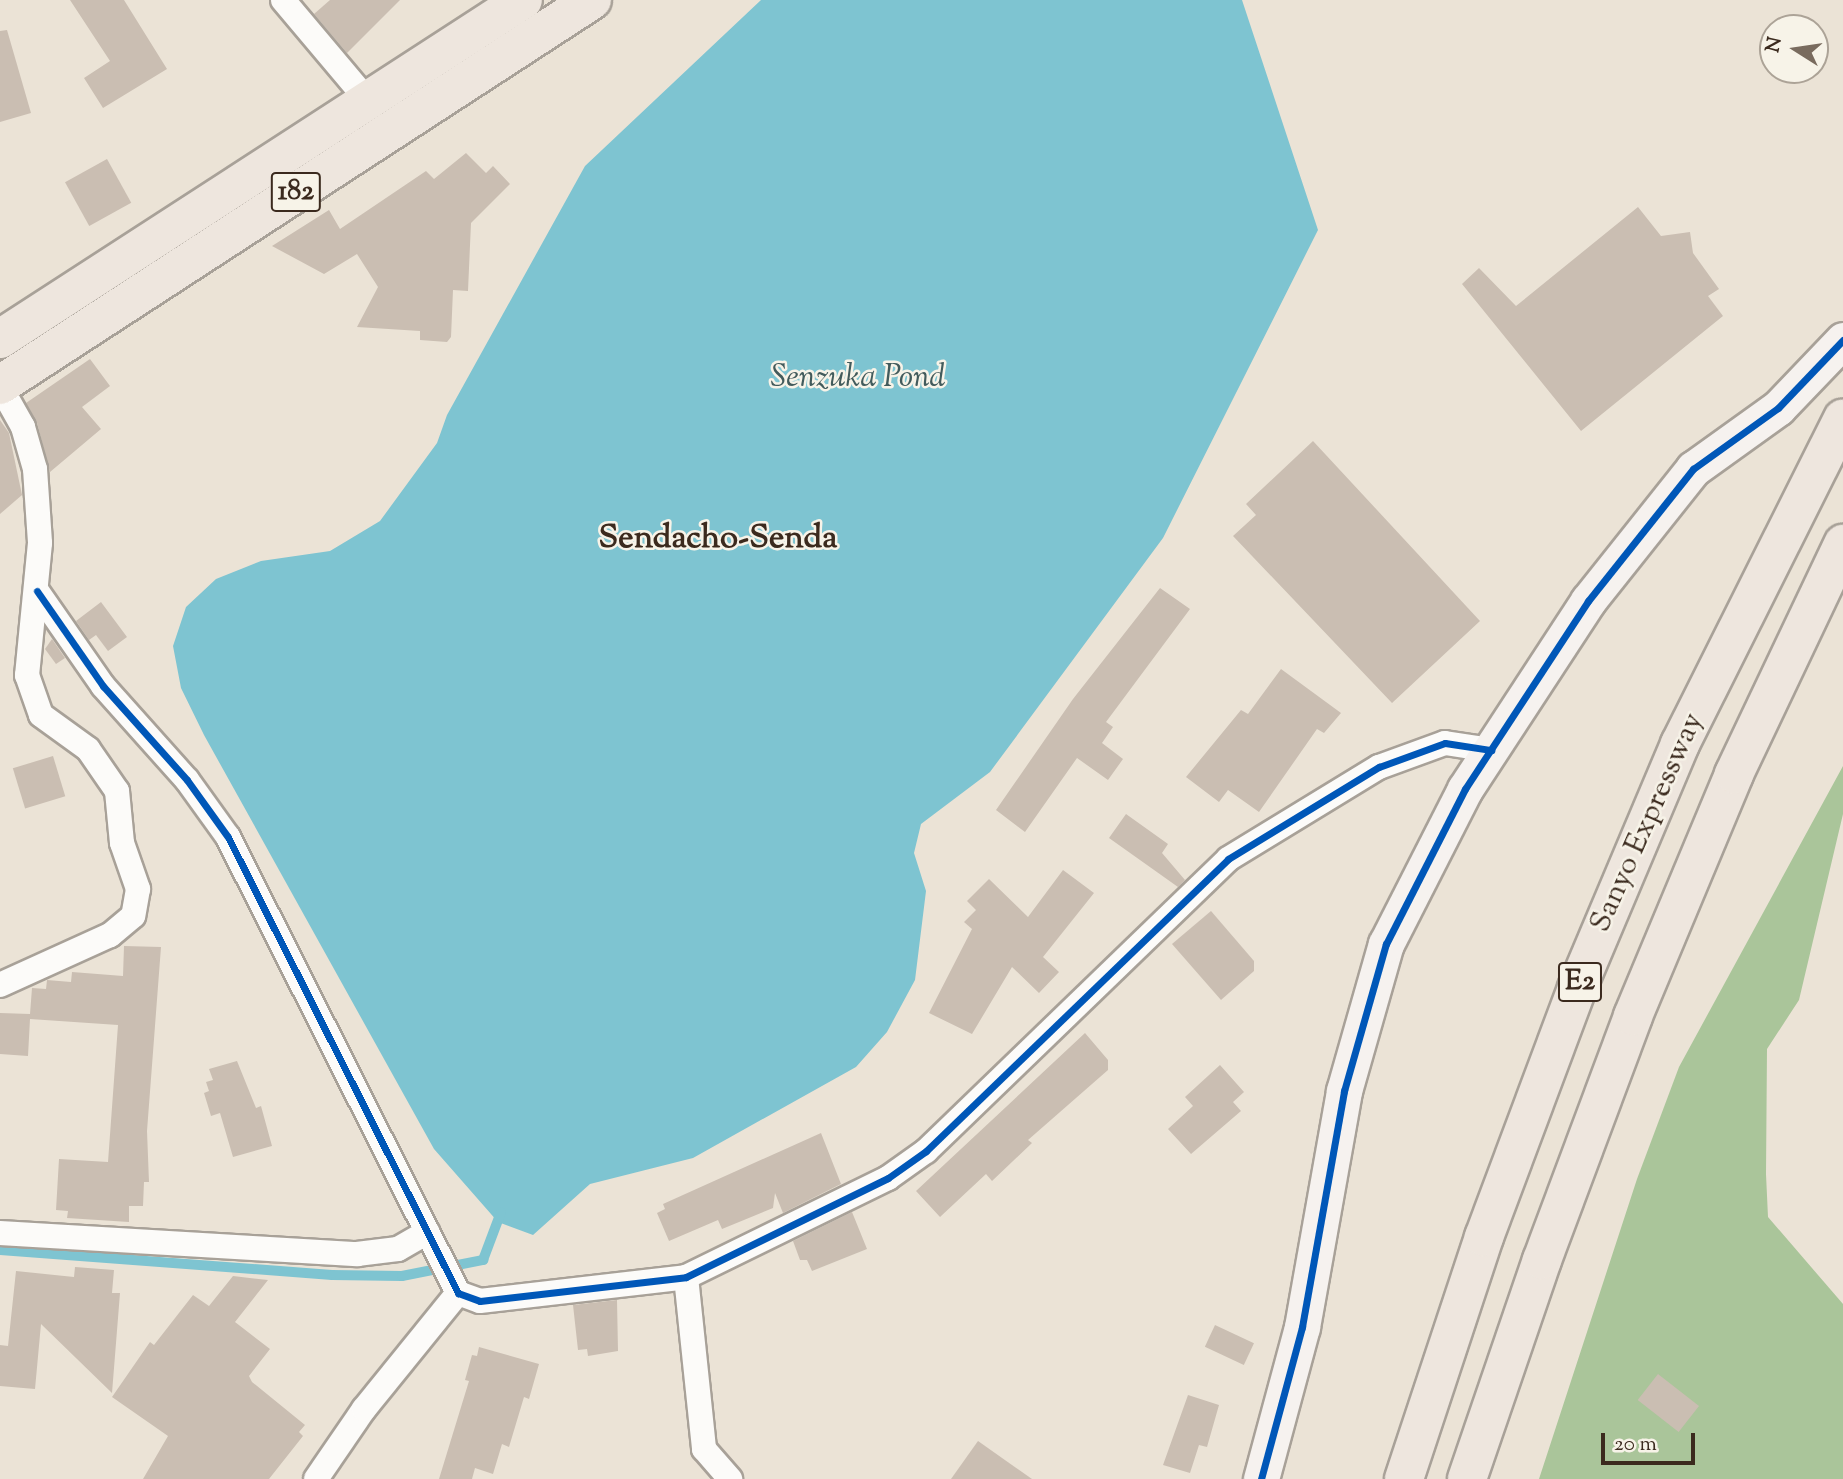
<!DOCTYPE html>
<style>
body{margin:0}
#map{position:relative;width:1843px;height:1479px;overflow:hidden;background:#ebe3d6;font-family:"Sorts Mill Goudy",serif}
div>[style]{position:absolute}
.forest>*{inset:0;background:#aac59a}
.water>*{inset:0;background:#7ec4d1}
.stream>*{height:10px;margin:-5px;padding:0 5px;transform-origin:5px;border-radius:5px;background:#7ec4d1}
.building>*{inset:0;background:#cabeb2;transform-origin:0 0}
.roads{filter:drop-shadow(2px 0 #a8a198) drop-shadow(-2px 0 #a8a198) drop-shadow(0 2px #a8a198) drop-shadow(0 -2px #a8a198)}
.street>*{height:24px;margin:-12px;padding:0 12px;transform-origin:12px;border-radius:12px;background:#fcfbf9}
.secondary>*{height:35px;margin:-17.5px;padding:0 17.5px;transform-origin:17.5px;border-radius:17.5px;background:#f6f2ef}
.highway>*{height:38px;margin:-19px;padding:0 19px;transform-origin:19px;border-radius:19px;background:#eee6de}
.cycleway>*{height:7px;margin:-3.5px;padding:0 3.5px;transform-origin:3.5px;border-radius:3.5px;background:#0057b8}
span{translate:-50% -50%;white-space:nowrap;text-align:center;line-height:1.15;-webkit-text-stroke:5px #f7f3e8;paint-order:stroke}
.shield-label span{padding:2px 5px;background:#f7f3e8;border:2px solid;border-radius:5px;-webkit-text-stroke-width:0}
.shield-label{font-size:28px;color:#3b2a1e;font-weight:700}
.street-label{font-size:30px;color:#3b2a1e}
.water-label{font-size:32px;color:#425b5c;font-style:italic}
.quarter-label{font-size:33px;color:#3b2a1e;font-weight:700}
.north{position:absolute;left:1759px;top:14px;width:70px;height:70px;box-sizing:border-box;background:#f7f3e8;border:2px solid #aca397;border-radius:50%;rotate:282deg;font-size:19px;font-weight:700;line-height:28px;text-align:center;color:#3b2a1e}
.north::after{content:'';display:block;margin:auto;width:24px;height:32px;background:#796b5e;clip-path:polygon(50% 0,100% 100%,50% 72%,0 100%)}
.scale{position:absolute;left:1601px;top:1433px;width:94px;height:32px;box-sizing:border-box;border:4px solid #3b2a1e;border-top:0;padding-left:9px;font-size:21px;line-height:24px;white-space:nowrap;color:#3b2a1e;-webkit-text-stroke:5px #f7f3e8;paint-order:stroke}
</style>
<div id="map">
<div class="forest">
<div style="clip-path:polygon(1843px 766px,1843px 814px,1799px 1000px,1767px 1049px,1766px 1174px,1768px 1217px,1843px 1304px,1843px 1479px,1539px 1479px,1637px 1179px,1679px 1067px)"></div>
</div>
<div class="water">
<div style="clip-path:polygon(761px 0,1242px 0,1318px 230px,1163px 538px,990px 772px,921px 824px,914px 853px,926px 891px,915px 980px,887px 1032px,856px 1067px,693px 1158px,590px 1184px,533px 1235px,498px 1222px,434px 1149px,204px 735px,181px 688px,173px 646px,186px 607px,216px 579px,261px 561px,330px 551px,380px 521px,437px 443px,447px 415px,585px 166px)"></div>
</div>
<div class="stream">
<div style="left:0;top:1250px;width:333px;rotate:4.3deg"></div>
<div style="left:332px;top:1275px;width:70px;rotate:0.8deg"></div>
<div style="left:402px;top:1276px;width:83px;rotate:-11.2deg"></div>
<div style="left:483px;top:1260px;width:51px;rotate:-69.4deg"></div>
</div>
<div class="building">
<div style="clip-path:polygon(70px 0,124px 0,167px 69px,103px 108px,84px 78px,110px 61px)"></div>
<div style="clip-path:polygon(330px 0,400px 0,347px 53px,314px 14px)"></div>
<div style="clip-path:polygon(7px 30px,31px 113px,0 122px,0 31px)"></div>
<div style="clip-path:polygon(466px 153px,486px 173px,493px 166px,510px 184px,471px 223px,468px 291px,453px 290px,451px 337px,447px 342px,420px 340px,420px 331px,357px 327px,378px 287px,357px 254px,324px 274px,272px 246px,329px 210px,340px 229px,426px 171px,434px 179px)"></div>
<div style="left:107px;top:159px;width:50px;height:48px;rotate:61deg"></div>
<div style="clip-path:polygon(1638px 207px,1661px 236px,1690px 232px,1693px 253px,1719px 289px,1708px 296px,1723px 316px,1581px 431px,1462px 284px,1479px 268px,1516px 306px)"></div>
<div style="clip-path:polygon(90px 359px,110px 386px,82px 407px,101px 429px,50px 472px,37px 423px,26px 403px)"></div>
<div style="clip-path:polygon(0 420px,9px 433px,22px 495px,0 514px)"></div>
<div style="clip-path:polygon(1313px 441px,1480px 621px,1392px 703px,1233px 536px,1256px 515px,1246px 504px)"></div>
<div style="clip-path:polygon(1160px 588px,1190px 609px,1106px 722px,1113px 727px,1102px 743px,1123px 759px,1108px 780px,1077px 758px,1025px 832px,996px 810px,1073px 699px)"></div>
<div style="clip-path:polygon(101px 602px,127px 637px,108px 651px,96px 635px,89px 640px,76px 621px)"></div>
<div style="clip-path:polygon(52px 639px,65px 658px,56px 664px,45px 649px)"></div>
<div style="clip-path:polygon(1281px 669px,1341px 713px,1324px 733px,1317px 729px,1259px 812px,1228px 790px,1219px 802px,1186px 777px,1241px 710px,1248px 714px)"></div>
<div style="left:53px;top:756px;width:42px;height:42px;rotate:73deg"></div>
<div style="clip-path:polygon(1126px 814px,1168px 844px,1162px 853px,1185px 880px,1178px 887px,1109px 838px)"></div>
<div style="clip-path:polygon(1063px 870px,1094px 893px,1043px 957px,1059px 972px,1039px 993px,1012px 967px,972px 1034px,929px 1013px,972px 929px,964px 922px,976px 910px,967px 901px,989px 879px,1028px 917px)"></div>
<div style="clip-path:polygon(1211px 911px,1254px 961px,1254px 971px,1221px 1000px,1172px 944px)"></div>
<div style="clip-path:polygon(124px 946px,161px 947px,147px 1131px,149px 1182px,144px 1182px,143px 1206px,129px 1206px,129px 1222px,67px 1218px,68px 1211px,56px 1210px,59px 1159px,108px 1162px,118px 1025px,30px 1019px,28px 1056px,0 1054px,0 1013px,30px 1014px,32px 988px,46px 989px,47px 980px,71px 982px,72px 972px,123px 976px)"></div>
<div style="clip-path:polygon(1085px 1033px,1108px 1060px,1108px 1070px,1028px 1140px,1032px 1143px,992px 1181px,986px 1174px,940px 1217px,916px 1191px)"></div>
<div style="clip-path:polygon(237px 1061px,256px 1108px,261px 1106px,272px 1146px,233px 1157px,220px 1113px,211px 1116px,204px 1093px,209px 1091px,206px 1082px,213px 1080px,209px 1069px)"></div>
<div style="clip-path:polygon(1220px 1065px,1244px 1092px,1233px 1102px,1241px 1111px,1191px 1154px,1168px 1129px,1193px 1106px,1185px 1097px)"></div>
<div style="clip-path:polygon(821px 1133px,841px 1184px,783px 1213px,775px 1193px,773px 1208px,722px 1229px,718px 1220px,669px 1241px,657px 1213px,665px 1209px,663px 1204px)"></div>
<div style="clip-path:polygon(852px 1212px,867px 1249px,812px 1271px,807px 1260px,800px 1260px,793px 1241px)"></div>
<div style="clip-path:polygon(75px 1267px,114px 1270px,112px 1293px,120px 1293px,112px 1393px,41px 1324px,35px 1389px,0 1386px,0 1345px,8px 1346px,16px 1271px,74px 1277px)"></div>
<div style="clip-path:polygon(233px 1276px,268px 1280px,235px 1322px,270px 1349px,249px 1376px,252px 1382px,305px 1425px,299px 1432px,303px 1436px,269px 1479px,143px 1479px,168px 1436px,112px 1397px,150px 1342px,154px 1345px,193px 1295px,209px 1306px)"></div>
<div style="clip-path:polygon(617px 1300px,618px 1351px,588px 1356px,587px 1349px,578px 1350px,573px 1305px)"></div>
<div style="left:1215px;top:1325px;width:43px;height:24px;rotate:25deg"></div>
<div style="clip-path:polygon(479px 1347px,539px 1364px,529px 1399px,524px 1397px,509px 1447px,502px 1444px,493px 1474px,475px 1468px,472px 1479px,439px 1479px,469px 1381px,465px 1380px,472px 1355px,477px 1356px)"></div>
<div style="left:1658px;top:1374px;width:52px;height:33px;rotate:38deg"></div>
<div style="clip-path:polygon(1188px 1395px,1219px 1405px,1207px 1447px,1199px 1445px,1190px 1473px,1163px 1465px)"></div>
<div style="clip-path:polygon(978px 1441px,1032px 1479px,951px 1479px)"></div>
</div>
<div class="roads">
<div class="street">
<div style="left:283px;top:0;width:132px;rotate:49.9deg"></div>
<div style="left:0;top:386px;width:47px;rotate:60.7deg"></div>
<div style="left:23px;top:427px;width:44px;rotate:74.1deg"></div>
<div style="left:35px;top:469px;width:74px;rotate:86.1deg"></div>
<div style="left:40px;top:543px;width:133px;rotate:95.6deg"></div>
<div style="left:27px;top:675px;width:42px;rotate:70.7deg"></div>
<div style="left:41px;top:715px;width:58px;rotate:35.9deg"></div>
<div style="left:88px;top:749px;width:51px;rotate:55.4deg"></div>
<div style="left:117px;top:791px;width:52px;rotate:84.5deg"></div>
<div style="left:122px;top:843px;width:49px;rotate:70.8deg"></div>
<div style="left:138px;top:889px;width:27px;rotate:100deg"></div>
<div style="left:133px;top:916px;width:30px;rotate:140deg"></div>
<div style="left:110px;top:935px;width:121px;rotate:155.6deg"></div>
<div style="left:37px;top:591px;width:116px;rotate:55.2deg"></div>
<div style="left:103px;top:686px;width:126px;rotate:48.2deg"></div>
<div style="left:187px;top:780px;width:70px;rotate:54.3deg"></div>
<div style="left:228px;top:837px;width:511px;rotate:63.23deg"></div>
<div style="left:458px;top:1293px;width:23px;rotate:20deg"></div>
<div style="left:480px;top:1301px;width:207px;rotate:-6.6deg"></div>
<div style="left:686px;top:1277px;width:225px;rotate:-26.1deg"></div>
<div style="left:888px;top:1178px;width:47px;rotate:-35.4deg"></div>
<div style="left:926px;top:1151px;width:420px;rotate:-44deg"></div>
<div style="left:1228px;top:859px;width:177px;rotate:-31.4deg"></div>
<div style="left:1379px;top:767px;width:70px;rotate:-20deg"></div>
<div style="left:1445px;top:743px;width:47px;rotate:8.7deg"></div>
<div style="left:0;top:1233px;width:358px;rotate:3.4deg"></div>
<div style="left:357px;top:1254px;width:41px;rotate:-7deg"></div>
<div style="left:398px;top:1249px;width:34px;rotate:-30deg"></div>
<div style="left:686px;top:1277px;width:173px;rotate:84deg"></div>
<div style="left:704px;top:1449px;width:40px;rotate:49deg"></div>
<div style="left:316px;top:1479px;width:85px;rotate:-55.6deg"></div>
<div style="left:364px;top:1409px;width:149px;rotate:-51deg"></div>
</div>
<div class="secondary">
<div style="left:1261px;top:1479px;width:157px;rotate:-74.9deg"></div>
<div style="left:1302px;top:1327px;width:240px;rotate:-79.9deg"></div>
<div style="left:1344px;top:1091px;width:153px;rotate:-74.1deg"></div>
<div style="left:1386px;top:944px;width:174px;rotate:-63deg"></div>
<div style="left:1465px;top:789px;width:225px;rotate:-56.8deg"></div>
<div style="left:1588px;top:601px;width:169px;rotate:-51.5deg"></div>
<div style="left:1693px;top:469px;width:105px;rotate:-35.7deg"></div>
<div style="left:1778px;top:408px;width:94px;rotate:-46.3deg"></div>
</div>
<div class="highway">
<div style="left:0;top:339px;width:623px;rotate:-32.95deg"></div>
<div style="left:0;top:385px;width:706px;rotate:-33.04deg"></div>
<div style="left:1404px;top:1479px;width:255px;rotate:-71.7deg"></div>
<div style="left:1484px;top:1237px;width:266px;rotate:-69.5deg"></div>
<div style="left:1577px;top:988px;width:265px;rotate:-67.1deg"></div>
<div style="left:1680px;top:744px;width:364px;rotate:-63.4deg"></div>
<div style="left:1467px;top:1479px;width:231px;rotate:-71.1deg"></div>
<div style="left:1542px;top:1260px;width:260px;rotate:-69.5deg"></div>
<div style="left:1633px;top:1016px;width:262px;rotate:-67.3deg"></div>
<div style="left:1734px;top:774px;width:255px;rotate:-64.6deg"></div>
</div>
</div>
<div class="cycleway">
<div style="left:37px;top:591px;width:116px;rotate:55.2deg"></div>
<div style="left:103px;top:686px;width:126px;rotate:48.2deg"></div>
<div style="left:187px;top:780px;width:70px;rotate:54.3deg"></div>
<div style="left:228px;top:837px;width:511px;rotate:63.23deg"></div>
<div style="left:458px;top:1293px;width:23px;rotate:20deg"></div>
<div style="left:480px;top:1301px;width:207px;rotate:-6.6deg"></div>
<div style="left:686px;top:1277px;width:225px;rotate:-26.1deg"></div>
<div style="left:888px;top:1178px;width:47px;rotate:-35.4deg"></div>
<div style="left:926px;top:1151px;width:420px;rotate:-44deg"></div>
<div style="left:1228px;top:859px;width:177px;rotate:-31.4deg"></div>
<div style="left:1379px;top:767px;width:70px;rotate:-20deg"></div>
<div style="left:1445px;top:743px;width:47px;rotate:8.7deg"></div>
<div style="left:1261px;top:1479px;width:157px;rotate:-74.9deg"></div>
<div style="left:1302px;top:1327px;width:240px;rotate:-79.9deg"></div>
<div style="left:1344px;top:1091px;width:153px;rotate:-74.1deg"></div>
<div style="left:1386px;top:944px;width:174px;rotate:-63deg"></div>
<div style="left:1465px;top:789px;width:225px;rotate:-56.8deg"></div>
<div style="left:1588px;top:601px;width:169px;rotate:-51.5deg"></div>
<div style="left:1693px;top:469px;width:105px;rotate:-35.7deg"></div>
<div style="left:1778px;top:408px;width:94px;rotate:-46.3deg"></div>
</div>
<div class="shield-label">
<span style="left:296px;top:192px">182</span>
<span style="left:1580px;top:982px">E2</span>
</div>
<div class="street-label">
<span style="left:1648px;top:823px;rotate:-66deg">Sanyo Expressway</span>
</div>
<div class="water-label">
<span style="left:858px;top:378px">Senzuka Pond</span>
</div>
<div class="quarter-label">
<span style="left:718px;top:540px">Sendacho-Senda</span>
</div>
<div class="north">N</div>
<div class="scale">20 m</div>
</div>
